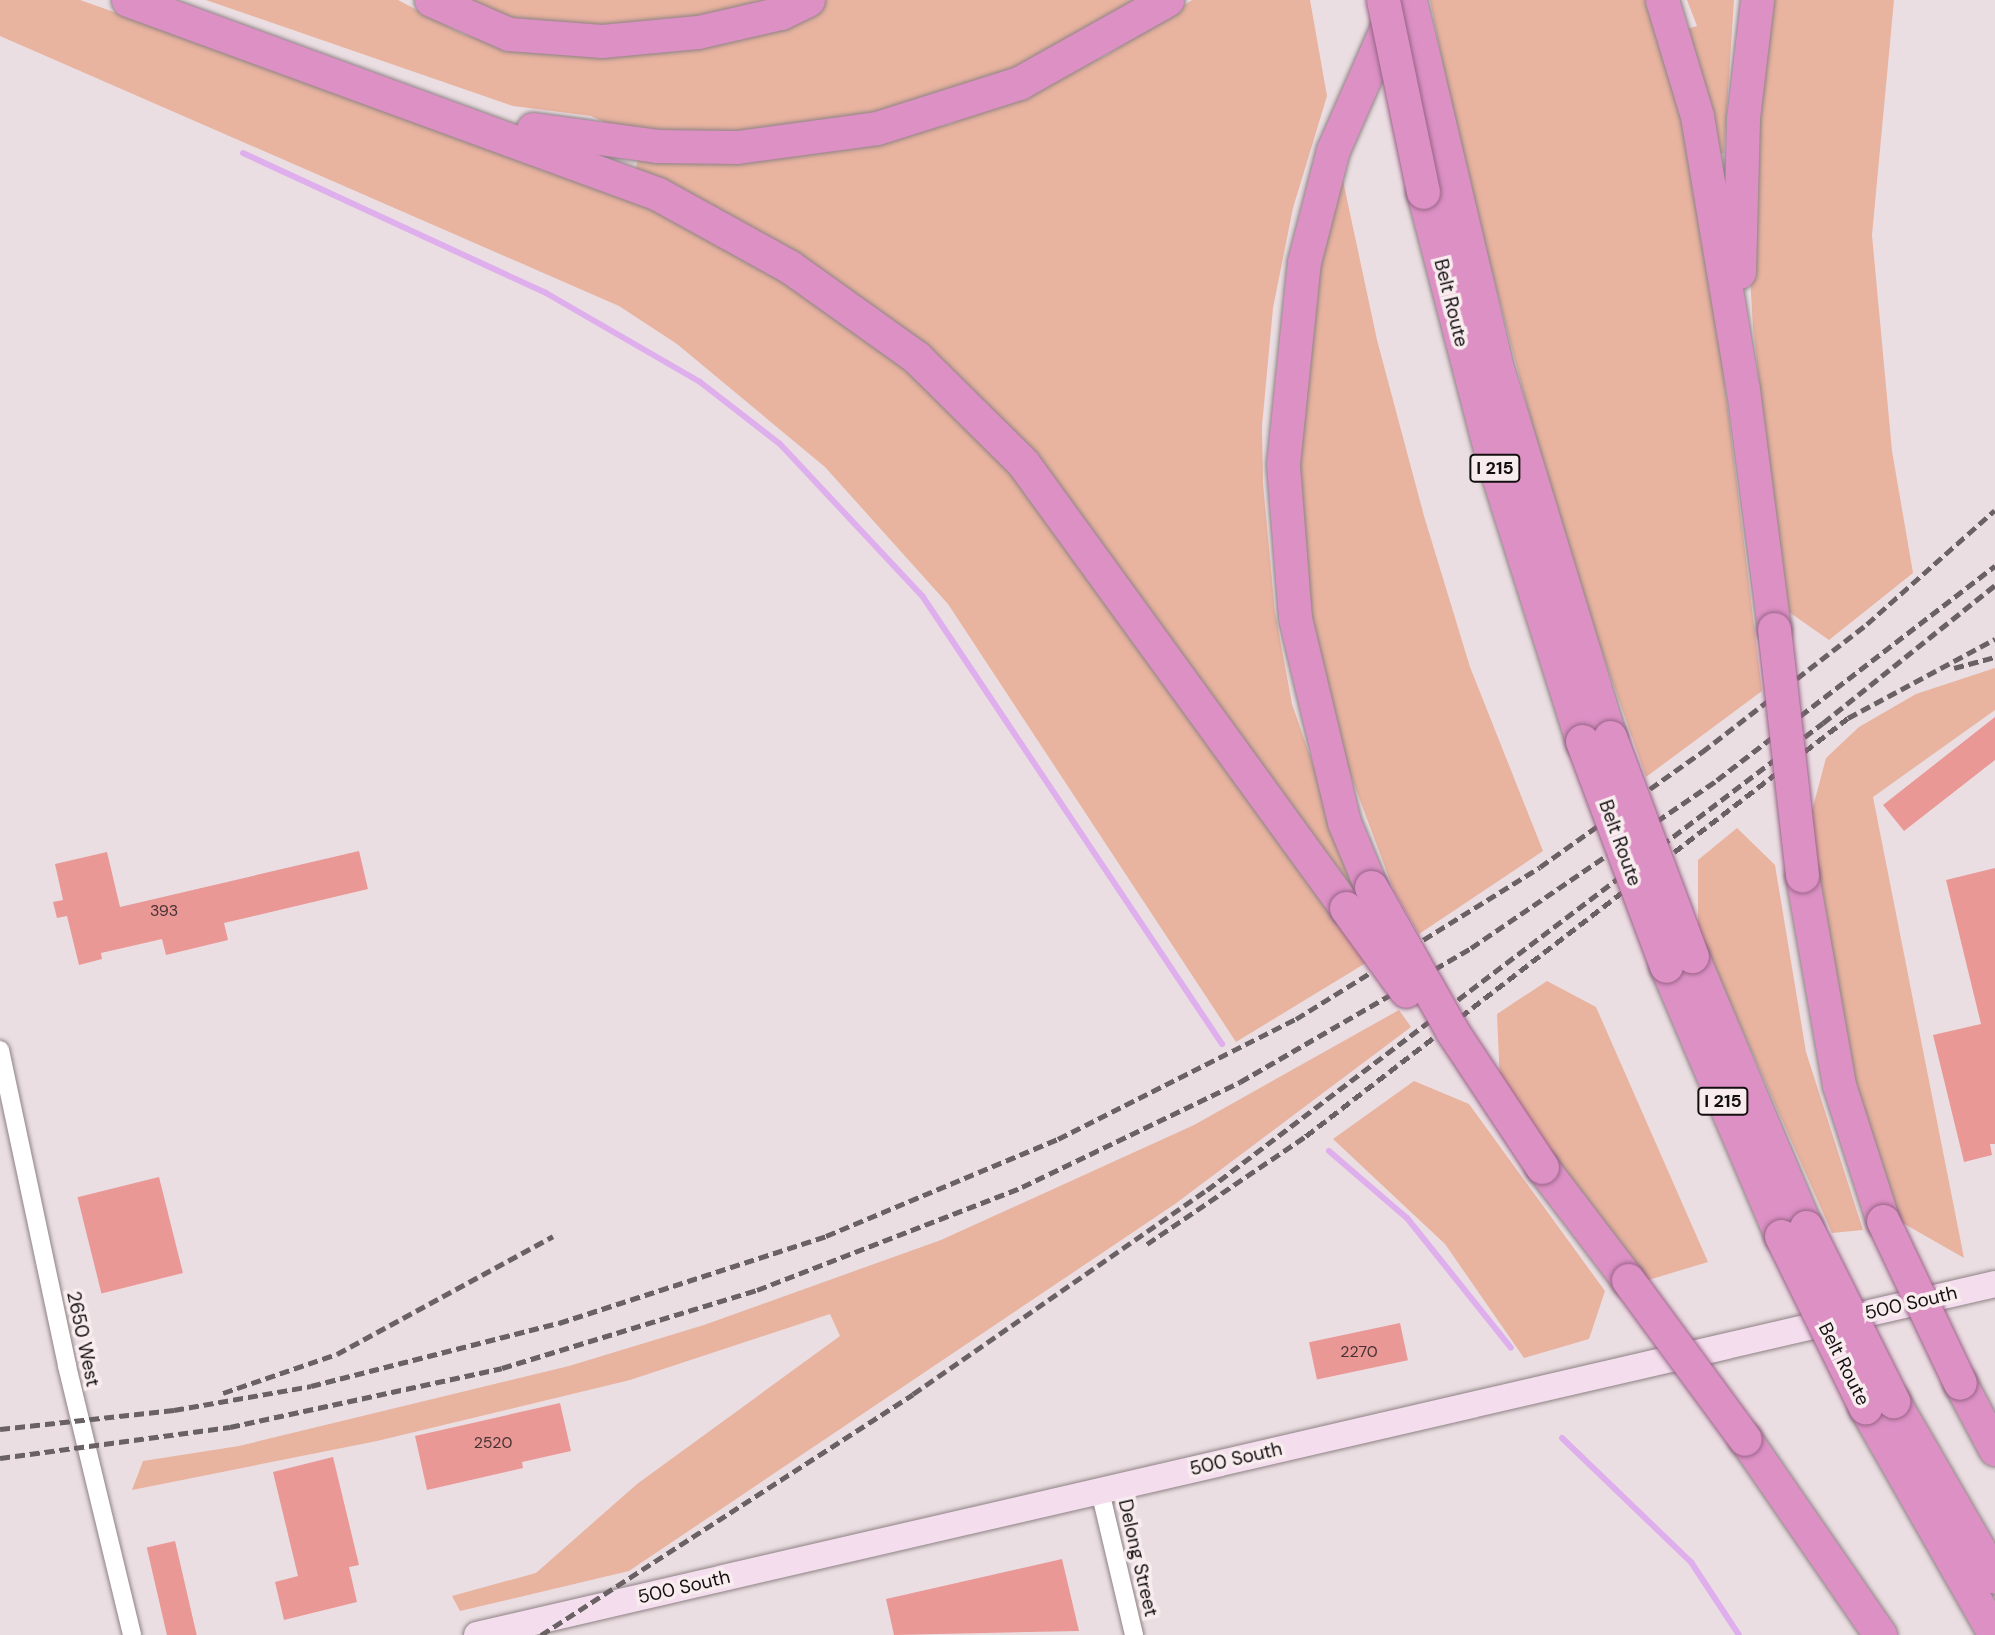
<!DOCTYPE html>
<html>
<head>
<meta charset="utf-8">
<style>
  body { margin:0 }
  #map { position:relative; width:1995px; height:1635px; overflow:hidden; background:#ebdee2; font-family:"DM Sans",sans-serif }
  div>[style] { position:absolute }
  .green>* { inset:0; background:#e8b39f }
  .stream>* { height:6px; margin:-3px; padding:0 3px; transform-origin:3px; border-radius:3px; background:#deafec }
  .building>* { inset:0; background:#e99896; transform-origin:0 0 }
  .roads { filter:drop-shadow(0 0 2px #8e8285) drop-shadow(0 0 2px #8e8285) }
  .street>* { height:18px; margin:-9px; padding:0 9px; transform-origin:9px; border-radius:9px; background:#fff }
  .secondary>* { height:26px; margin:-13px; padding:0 13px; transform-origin:13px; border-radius:13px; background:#f4deed }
  .highway>* { height:33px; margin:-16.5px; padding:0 16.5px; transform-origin:16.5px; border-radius:16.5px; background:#dc90c4 }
  .rail>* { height:5px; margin-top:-2.5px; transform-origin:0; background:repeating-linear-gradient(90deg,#696163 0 10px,transparent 0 15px) }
  .bridges { filter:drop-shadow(0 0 2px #966385) drop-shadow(0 0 2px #966385) }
  .highway-bridge>* { height:33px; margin:-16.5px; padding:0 16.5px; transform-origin:16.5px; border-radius:16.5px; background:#dc90c4 }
  span { translate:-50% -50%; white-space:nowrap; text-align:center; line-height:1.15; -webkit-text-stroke:7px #f8ecef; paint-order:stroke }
  .number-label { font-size:16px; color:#483132 }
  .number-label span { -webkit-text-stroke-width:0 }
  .shield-label span { padding:2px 5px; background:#f8ecef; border:2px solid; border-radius:5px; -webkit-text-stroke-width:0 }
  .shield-label { font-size:18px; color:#130f10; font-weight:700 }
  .street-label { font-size:19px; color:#130f10 }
</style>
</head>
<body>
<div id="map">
  <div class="green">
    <div style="clip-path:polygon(0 0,80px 0,607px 186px,755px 259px,901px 361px,1034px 498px,1374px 958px,1236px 1042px,948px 604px,825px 467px,677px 344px,619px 306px,0 36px)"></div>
    <div style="clip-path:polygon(206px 0,398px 0,463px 34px,513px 48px,783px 20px,826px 0,1149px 0,1088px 37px,939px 101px,731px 136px,615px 127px,591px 116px,513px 106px)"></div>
    <div style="clip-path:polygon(450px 0,770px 0,659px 27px,520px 24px)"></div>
    <div style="clip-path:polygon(1192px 0,1310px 0,1327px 96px,1293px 208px,1273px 308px,1262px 426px,1263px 483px,1275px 612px,1292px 704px,1359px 897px,1066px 498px,896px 326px,782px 245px,635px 172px,639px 156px,876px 142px,950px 124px,1105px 56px)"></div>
    <div style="clip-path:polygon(1430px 0,1647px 0,1664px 38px,1706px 229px,1762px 691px,1646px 777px,1561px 535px,1461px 154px)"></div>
    <div style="clip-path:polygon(1687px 0,1734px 0,1724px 153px,1718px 154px,1687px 29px,1697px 26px)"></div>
    <div style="clip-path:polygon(1767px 0,1894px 0,1872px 235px,1892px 451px,1913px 573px,1829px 640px,1786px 610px,1753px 328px,1749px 259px)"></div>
    <div style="clip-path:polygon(1338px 157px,1377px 340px,1424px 516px,1470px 667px,1543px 851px,1419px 934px,1394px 891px,1324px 704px,1310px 650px,1295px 419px)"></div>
    <div style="clip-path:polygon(1995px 668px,1995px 710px,1873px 797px,1964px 1258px,1901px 1222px,1882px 1171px,1842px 1035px,1808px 826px,1826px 758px,1859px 727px,1916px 694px)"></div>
    <div style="clip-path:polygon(1737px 828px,1775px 865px,1806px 1052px,1863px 1230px,1832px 1233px,1698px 930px,1698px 860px)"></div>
    <div style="clip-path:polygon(1547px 981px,1596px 1007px,1708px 1262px,1645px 1281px,1500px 1083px,1497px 1014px)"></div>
    <div style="clip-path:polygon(1399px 1010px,1411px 1027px,1175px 1204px,629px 1571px,460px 1611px,452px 1596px,536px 1573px,637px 1484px,840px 1336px,830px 1314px,630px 1380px,377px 1441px,132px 1490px,143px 1461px,239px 1446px,569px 1366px,704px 1325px,941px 1240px,1194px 1125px)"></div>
    <div style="clip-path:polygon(1414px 1081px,1469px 1104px,1605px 1291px,1589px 1339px,1524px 1358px,1445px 1244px,1333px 1139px)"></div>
  </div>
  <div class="stream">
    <div style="left:243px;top:153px;width:334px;rotate:24.8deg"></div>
    <div style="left:546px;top:293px;width:178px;rotate:30deg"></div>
    <div style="left:700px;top:382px;width:101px;rotate:37.8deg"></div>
    <div style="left:780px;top:444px;width:209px;rotate:46.9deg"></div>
    <div style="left:923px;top:597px;width:538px;rotate:56.22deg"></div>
    <div style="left:1329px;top:1151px;width:103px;rotate:40.7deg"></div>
    <div style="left:1407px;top:1218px;width:166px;rotate:51.3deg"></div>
    <div style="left:1562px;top:1438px;width:179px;rotate:43.9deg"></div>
    <div style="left:1691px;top:1562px;width:87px;rotate:56.7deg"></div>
  </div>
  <div class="building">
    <div style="clip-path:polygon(1995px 717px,1995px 760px,1904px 831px,1883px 805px)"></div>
    <div style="clip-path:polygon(359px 851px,368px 889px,224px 923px,228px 940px,166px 955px,162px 939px,101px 953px,102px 959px,79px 965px,67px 916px,57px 918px,53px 902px,63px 900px,55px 864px,107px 852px,120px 907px)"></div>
    <div style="clip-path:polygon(1995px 868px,1995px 1144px,1990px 1144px,1992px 1155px,1964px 1162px,1933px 1035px,1981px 1024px,1946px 880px)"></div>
    <div style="left:159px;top:1177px;width:99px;height:84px;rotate:76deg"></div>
    <div style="left:1400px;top:1323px;width:38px;height:93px;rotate:78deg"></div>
    <div style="clip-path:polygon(560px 1403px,571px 1451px,522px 1462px,523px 1468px,427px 1490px,415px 1436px)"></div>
    <div style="clip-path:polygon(333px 1457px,359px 1565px,349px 1567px,357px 1602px,284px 1620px,275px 1582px,298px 1576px,273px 1472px)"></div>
    <div style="left:175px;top:1541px;width:97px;height:29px;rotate:77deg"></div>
    <div style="clip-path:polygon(1062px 1559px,1079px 1631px,894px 1635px,886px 1599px)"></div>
  </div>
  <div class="roads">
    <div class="street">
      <div style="left:0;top:1050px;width:323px;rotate:78deg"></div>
      <div style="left:67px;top:1366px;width:277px;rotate:76.4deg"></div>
      <div style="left:1100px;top:1491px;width:148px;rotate:76.7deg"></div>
    </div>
    <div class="secondary">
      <div style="left:477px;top:1635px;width:1558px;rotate:-13.02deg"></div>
    </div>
    <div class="highway">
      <div style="left:128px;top:0;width:564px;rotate:20.1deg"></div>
      <div style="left:658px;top:194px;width:151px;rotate:28.9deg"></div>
      <div style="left:790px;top:267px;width:155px;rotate:35.5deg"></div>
      <div style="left:916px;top:357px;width:151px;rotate:44.7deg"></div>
      <div style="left:1023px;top:463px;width:550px;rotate:54.03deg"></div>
      <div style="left:431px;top:0;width:85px;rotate:23.6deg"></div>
      <div style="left:509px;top:34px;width:93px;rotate:4.3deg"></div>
      <div style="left:602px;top:41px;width:96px;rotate:-5.4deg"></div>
      <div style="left:698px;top:32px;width:85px;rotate:-12.9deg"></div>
      <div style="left:781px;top:13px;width:30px;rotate:-26deg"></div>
      <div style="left:1410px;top:0;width:381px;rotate:76.7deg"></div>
      <div style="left:1498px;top:371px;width:383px;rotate:73deg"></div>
      <div style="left:1662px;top:0;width:121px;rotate:73.2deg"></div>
      <div style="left:1697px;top:116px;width:278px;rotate:80.5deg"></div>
      <div style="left:1743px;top:390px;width:241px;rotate:82.6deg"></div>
      <div style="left:533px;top:129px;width:125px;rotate:7.8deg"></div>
      <div style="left:657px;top:146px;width:80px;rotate:0.7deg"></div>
      <div style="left:737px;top:147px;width:141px;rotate:-7.7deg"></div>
      <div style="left:877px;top:128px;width:149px;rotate:-17.6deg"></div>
      <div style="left:1019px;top:83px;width:170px;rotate:-29.3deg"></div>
      <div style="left:1423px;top:192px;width:277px;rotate:75.4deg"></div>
      <div style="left:1493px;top:460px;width:295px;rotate:72.4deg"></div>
      <div style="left:1739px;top:272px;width:154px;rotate:-88.5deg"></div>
      <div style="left:1743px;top:118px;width:119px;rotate:-83.2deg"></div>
      <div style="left:1802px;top:875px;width:213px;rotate:80deg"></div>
      <div style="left:1839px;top:1085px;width:143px;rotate:72.1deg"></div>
      <div style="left:1371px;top:887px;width:70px;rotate:-112.6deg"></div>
      <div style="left:1344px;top:822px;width:210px;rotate:-103.5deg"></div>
      <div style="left:1295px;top:618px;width:154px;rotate:-94.5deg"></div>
      <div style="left:1283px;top:464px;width:203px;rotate:-84.1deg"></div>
      <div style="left:1304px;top:262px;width:116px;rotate:-75.5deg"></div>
      <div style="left:1333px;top:150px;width:154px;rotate:-66.3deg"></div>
      <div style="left:1692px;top:956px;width:294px;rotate:67.2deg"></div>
      <div style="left:1666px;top:966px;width:293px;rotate:66.9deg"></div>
      <div style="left:1542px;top:1167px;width:142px;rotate:52.7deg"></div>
      <div style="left:1960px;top:1383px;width:75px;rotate:62.1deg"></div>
      <div style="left:1893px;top:1401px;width:203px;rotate:59.9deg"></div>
      <div style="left:1865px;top:1407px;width:262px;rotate:60.3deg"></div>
      <div style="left:1745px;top:1439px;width:238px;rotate:55.4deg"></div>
    </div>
  </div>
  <div class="rail">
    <div style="left:1954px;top:668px;width:42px;rotate:-15deg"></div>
    <div style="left:1147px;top:1244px;width:192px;rotate:-34.2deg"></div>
    <div style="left:1306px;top:1136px;width:684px;rotate:-37.64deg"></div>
    <div style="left:1848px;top:718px;width:167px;rotate:-28.3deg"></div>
    <div style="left:223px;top:1393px;width:120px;rotate:-18.9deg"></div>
    <div style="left:337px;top:1354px;width:246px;rotate:-28.6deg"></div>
    <div style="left:0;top:1429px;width:175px;rotate:-6.2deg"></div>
    <div style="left:174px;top:1410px;width:139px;rotate:-9.9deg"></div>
    <div style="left:311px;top:1386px;width:256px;rotate:-14.3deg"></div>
    <div style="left:559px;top:1323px;width:281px;rotate:-18deg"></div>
    <div style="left:826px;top:1236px;width:251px;rotate:-22.7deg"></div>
    <div style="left:1058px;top:1139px;width:267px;rotate:-26.8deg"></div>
    <div style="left:1296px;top:1019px;width:287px;rotate:-31.9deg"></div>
    <div style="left:1540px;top:867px;width:199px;rotate:-35.4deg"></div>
    <div style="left:1702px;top:752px;width:209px;rotate:-37.8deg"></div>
    <div style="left:1867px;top:624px;width:171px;rotate:-41.7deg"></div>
    <div style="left:0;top:1458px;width:232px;rotate:-7.7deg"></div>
    <div style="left:230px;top:1427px;width:278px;rotate:-12.2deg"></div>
    <div style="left:502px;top:1368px;width:267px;rotate:-17deg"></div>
    <div style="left:757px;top:1290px;width:284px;rotate:-21.2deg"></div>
    <div style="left:1022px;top:1187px;width:242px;rotate:-25.7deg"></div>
    <div style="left:1240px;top:1082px;width:267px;rotate:-30.1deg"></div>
    <div style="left:1471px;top:948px;width:298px;rotate:-34.3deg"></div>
    <div style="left:1717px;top:780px;width:351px;rotate:-37.6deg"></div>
    <div style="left:541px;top:1635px;width:443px;rotate:-32.9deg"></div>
    <div style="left:913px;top:1394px;width:358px;rotate:-34.8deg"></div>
    <div style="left:1207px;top:1190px;width:773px;rotate:-37.17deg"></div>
    <div style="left:1823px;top:723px;width:221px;rotate:-38.7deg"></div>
  </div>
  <div class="bridges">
    <div class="highway-bridge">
      <div style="left:1383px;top:0;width:196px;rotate:78.2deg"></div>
      <div style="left:1774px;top:629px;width:248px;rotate:83.5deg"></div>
      <div style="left:1610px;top:737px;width:234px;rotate:69.5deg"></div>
      <div style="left:1582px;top:741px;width:240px;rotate:69.5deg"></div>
      <div style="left:1371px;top:887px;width:165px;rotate:60.6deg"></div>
      <div style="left:1452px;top:1031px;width:163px;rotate:56.5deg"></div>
      <div style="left:1346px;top:908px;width:102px;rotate:54.1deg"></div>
      <div style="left:1883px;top:1221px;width:179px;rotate:64.6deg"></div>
      <div style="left:1806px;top:1227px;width:195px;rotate:63.4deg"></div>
      <div style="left:1781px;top:1236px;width:191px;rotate:63.8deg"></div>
      <div style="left:1628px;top:1280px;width:197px;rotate:53.7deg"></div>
    </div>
  </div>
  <div class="number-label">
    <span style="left:164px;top:911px">393</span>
    <span style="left:1359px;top:1352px">2270</span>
    <span style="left:493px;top:1443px">2520</span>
  </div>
  <div class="shield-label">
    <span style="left:1495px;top:468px">I 215</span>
    <span style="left:1723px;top:1101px">I 215</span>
  </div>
  <div class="street-label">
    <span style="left:1451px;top:303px;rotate:76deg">Belt Route</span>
    <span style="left:1620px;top:843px;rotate:70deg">Belt Route</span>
    <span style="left:1911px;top:1303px;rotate:-13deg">500 South</span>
    <span style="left:83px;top:1339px;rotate:78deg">2650 West</span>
    <span style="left:1844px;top:1364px;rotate:63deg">Belt Route</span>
    <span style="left:1236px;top:1459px;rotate:-13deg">500 South</span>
    <span style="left:1138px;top:1558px;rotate:77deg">Delong Street</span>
    <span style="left:684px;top:1587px;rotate:-13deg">500 South</span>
  </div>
</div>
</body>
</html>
